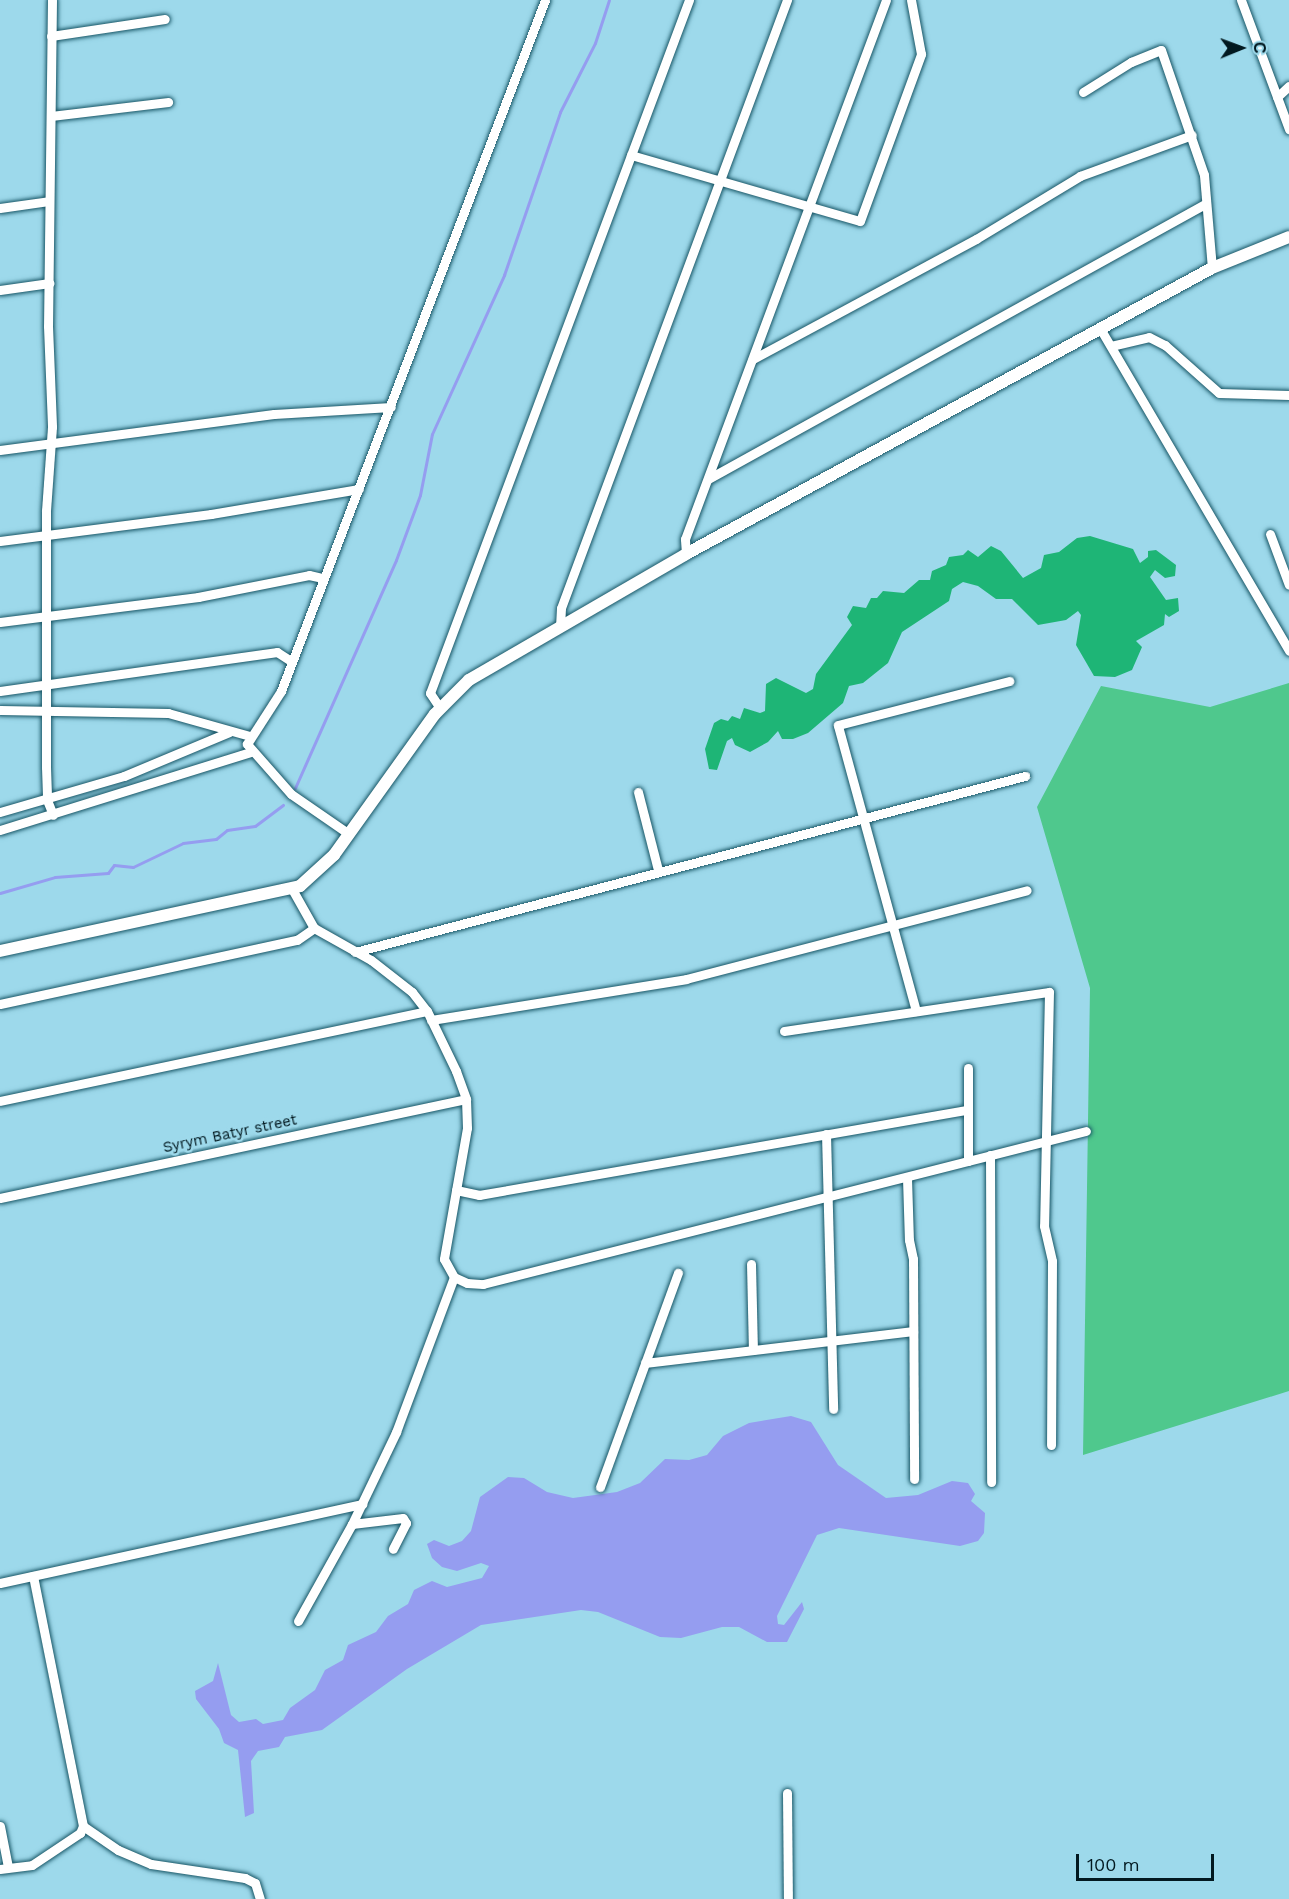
<!DOCTYPE html>
<html>
<head>
<meta charset="utf-8">
<style>
  body { margin:0 }
  #map { position:relative; width:1289px; height:1899px; overflow:hidden; background:#9dd9eb; font-family:"Work Sans",sans-serif }
  div>[style] { position:absolute }
  .green>* { inset:0; background:#4fc88d }
  .forest>* { inset:0; background:#1eb576 }
  .water>* { inset:0; background:#959df0 }
  .stream>* { height:3px; margin:-1.5px; padding:0 1.5px; transform-origin:1.5px; border-radius:1.5px; background:#959df0 }
  .roads { filter:drop-shadow(0 0 2px #185666) drop-shadow(0 0 2px #185666) }
  .street>* { height:9px; margin:-4.5px; padding:0 4.5px; transform-origin:4.5px; border-radius:4.5px; background:#fff }
  .secondary>* { height:12px; margin:-6px; padding:0 6px; transform-origin:6px; border-radius:6px; background:#fff }
  span { translate:-50% -50%; white-space:nowrap; text-align:center; line-height:1.15; -webkit-text-stroke:5px #9dd9eb; paint-order:stroke }
  .street-label { font-size:15px; color:#021920 }
  .north { position:absolute; left:1211px; top:18px; width:60px; height:60px; -webkit-text-stroke:4px #9dd9eb; paint-order:stroke; rotate:89deg; font-size:16px; font-weight:700; line-height:24px; text-align:center; color:#021920 }
  .north::after { content:''; display:block; margin:auto; width:21px; height:27px; background:#021920; clip-path:polygon(50% 0,100% 100%,50% 72%,0 100%) }
  .scale { position:absolute; left:1076px; top:1854px; width:138px; height:27px; box-sizing:border-box; border:3px solid #021920; border-top:0; padding-left:8px; font-size:18px; line-height:21px; white-space:nowrap; color:#021920; -webkit-text-stroke:4px #9dd9eb; paint-order:stroke }
</style>
</head>
<body>
<div id="map">
  <div class="green">
    <div style="clip-path:polygon(1289px 683px,1289px 1391px,1083px 1455px,1090px 988px,1037px 807px,1101px 686px,1210px 707px)"></div>
  </div>
  <div class="forest">
    <div style="clip-path:polygon(1090px 536px,1133px 549px,1140px 563px,1148px 557px,1148px 551px,1156px 550px,1176px 565px,1175px 576px,1165px 578px,1155px 570px,1150px 577px,1166px 600px,1178px 598px,1179px 611px,1169px 617px,1165px 614px,1164px 625px,1136px 641px,1142px 647px,1132px 670px,1115px 677px,1094px 676px,1076px 645px,1081px 615px,1078px 611px,1066px 620px,1038px 625px,1012px 599px,996px 599px,978px 586px,963px 582px,952px 589px,949px 601px,902px 632px,888px 663px,863px 683px,849px 686px,843px 703px,808px 733px,793px 739px,782px 739px,778px 731px,768px 742px,750px 752px,735px 745px,732px 738px,727px 741px,717px 770px,709px 769px,705px 749px,714px 723px,721px 719px,728px 721px,732px 716px,740px 719px,744px 708px,760px 713px,765px 711px,766px 684px,776px 678px,806px 693px,813px 689px,816px 674px,852px 625px,847px 617px,853px 606px,866px 608px,871px 598px,877px 598px,883px 591px,904px 593px,919px 580px,930px 580px,932px 571px,946px 565px,949px 557px,963px 555px,968px 550px,978px 557px,991px 546px,1001px 551px,1023px 578px,1041px 568px,1044px 555px,1059px 552px,1077px 538px)"></div>
  </div>
  <div class="water">
    <div style="clip-path:polygon(791px 1416px,811px 1422px,838px 1465px,886px 1498px,918px 1495px,952px 1481px,968px 1483px,975px 1494px,971px 1501px,985px 1513px,984px 1533px,978px 1541px,960px 1546px,839px 1528px,817px 1535px,777px 1616px,778px 1624px,784px 1625px,802px 1602px,804px 1609px,787px 1642px,767px 1642px,739px 1627px,722px 1627px,681px 1638px,660px 1637px,598px 1612px,581px 1610px,481px 1625px,407px 1669px,322px 1730px,285px 1737px,279px 1747px,258px 1751px,251px 1761px,254px 1813px,245px 1817px,238px 1750px,224px 1743px,219px 1729px,196px 1699px,195px 1691px,213px 1681px,218px 1663px,231px 1715px,239px 1722px,256px 1719px,263px 1724px,283px 1720px,290px 1708px,315px 1690px,325px 1670px,343px 1660px,348px 1645px,376px 1632px,388px 1616px,408px 1604px,414px 1590px,432px 1581px,447px 1587px,482px 1578px,489px 1566px,481px 1563px,457px 1571px,442px 1567px,432px 1558px,427px 1544px,434px 1540px,449px 1546px,462px 1541px,471px 1531px,480px 1497px,508px 1477px,524px 1478px,547px 1492px,573px 1498px,617px 1492px,640px 1483px,665px 1459px,689px 1460px,707px 1455px,723px 1436px,749px 1423px)"></div>
  </div>
  <div class="stream">
    <div style="left:295px;top:788px;width:249px;rotate:-66.1deg"></div>
    <div style="left:396px;top:560px;width:69px;rotate:-69.7deg"></div>
    <div style="left:420px;top:495px;width:62px;rotate:-78.9deg"></div>
    <div style="left:432px;top:434px;width:175px;rotate:-65.6deg"></div>
    <div style="left:504px;top:275px;width:172px;rotate:-71deg"></div>
    <div style="left:560px;top:112px;width:77px;rotate:-63.1deg"></div>
    <div style="left:595px;top:43px;width:45px;rotate:-72deg"></div>
    <div style="left:0;top:893px;width:57px;rotate:-16.2deg"></div>
    <div style="left:55px;top:877px;width:53px;rotate:-4.3deg"></div>
    <div style="left:108px;top:873px;width:10px;rotate:-53deg"></div>
    <div style="left:114px;top:865px;width:19px;rotate:6deg"></div>
    <div style="left:133px;top:867px;width:55px;rotate:-25.6deg"></div>
    <div style="left:183px;top:843px;width:33px;rotate:-7deg"></div>
    <div style="left:216px;top:839px;width:14px;rotate:-39deg"></div>
    <div style="left:227px;top:830px;width:28px;rotate:-8deg"></div>
    <div style="left:255px;top:826px;width:35px;rotate:-37deg"></div>
  </div>
  <div class="roads">
    <div class="street">
      <div style="left:52px;top:0;width:326px;rotate:90.7deg"></div>
      <div style="left:48px;top:326px;width:101px;rotate:87.7deg"></div>
      <div style="left:52px;top:427px;width:84px;rotate:94.1deg"></div>
      <div style="left:46px;top:511px;width:256px;rotate:90deg"></div>
      <div style="left:46px;top:767px;width:33px;rotate:88deg"></div>
      <div style="left:47px;top:800px;width:16px;rotate:68deg"></div>
      <div style="left:1241px;top:0;width:138px;rotate:69.6deg"></div>
      <div style="left:51px;top:36px;width:115px;rotate:-8.5deg"></div>
      <div style="left:1083px;top:92px;width:57px;rotate:-32deg"></div>
      <div style="left:1131px;top:62px;width:32px;rotate:-22deg"></div>
      <div style="left:1161px;top:50px;width:132px;rotate:71deg"></div>
      <div style="left:1204px;top:175px;width:93px;rotate:85.1deg"></div>
      <div style="left:1277px;top:97px;width:16px;rotate:-43deg"></div>
      <div style="left:51px;top:116px;width:118px;rotate:-6.8deg"></div>
      <div style="left:631px;top:155px;width:238px;rotate:16.1deg"></div>
      <div style="left:860px;top:221px;width:178px;rotate:-69.9deg"></div>
      <div style="left:921px;top:54px;width:55px;rotate:-100.5deg"></div>
      <div style="left:0;top:208px;width:49px;rotate:-8.1deg"></div>
      <div style="left:0;top:290px;width:50px;rotate:-8deg"></div>
      <div style="left:1101px;top:330px;width:372px;rotate:59.6deg"></div>
      <div style="left:1111px;top:346px;width:39px;rotate:-13deg"></div>
      <div style="left:1149px;top:337px;width:18px;rotate:27deg"></div>
      <div style="left:1165px;top:345px;width:72px;rotate:41.6deg"></div>
      <div style="left:1219px;top:393px;width:70px;rotate:1.6deg"></div>
      <div style="left:753px;top:359px;width:253px;rotate:-28.3deg"></div>
      <div style="left:976px;top:239px;width:122px;rotate:-31.2deg"></div>
      <div style="left:1080px;top:176px;width:119px;rotate:-20.1deg"></div>
      <div style="left:0;top:450px;width:276px;rotate:-7.5deg"></div>
      <div style="left:274px;top:414px;width:117px;rotate:-3.4deg"></div>
      <div style="left:708px;top:479px;width:568px;rotate:-28.96deg"></div>
      <div style="left:1270px;top:534px;width:54px;rotate:69.6deg"></div>
      <div style="left:0;top:541px;width:213px;rotate:-7.3deg"></div>
      <div style="left:211px;top:514px;width:150px;rotate:-9.6deg"></div>
      <div style="left:686px;top:554px;width:15px;rotate:-94deg"></div>
      <div style="left:685px;top:539px;width:575px;rotate:-69.55deg"></div>
      <div style="left:0;top:622px;width:200px;rotate:-7.2deg"></div>
      <div style="left:198px;top:597px;width:113px;rotate:-11.2deg"></div>
      <div style="left:309px;top:575px;width:13px;rotate:13deg"></div>
      <div style="left:560px;top:627px;width:19px;rotate:-87deg"></div>
      <div style="left:561px;top:608px;width:649px;rotate:-69.61deg"></div>
      <div style="left:0;top:691px;width:280px;rotate:-8deg"></div>
      <div style="left:277px;top:652px;width:17px;rotate:33deg"></div>
      <div style="left:440px;top:708px;width:18px;rotate:-124deg"></div>
      <div style="left:430px;top:693px;width:740px;rotate:-69.51deg"></div>
      <div style="left:0;top:710px;width:168px;rotate:1deg"></div>
      <div style="left:168px;top:713px;width:85px;rotate:15.7deg"></div>
      <div style="left:638px;top:792px;width:81px;rotate:75.6deg"></div>
      <div style="left:0;top:812px;width:129px;rotate:-16.2deg"></div>
      <div style="left:124px;top:776px;width:114px;rotate:-22.7deg"></div>
      <div style="left:0;top:830px;width:262px;rotate:-17.3deg"></div>
      <div style="left:349px;top:834px;width:70px;rotate:-145.4deg"></div>
      <div style="left:291px;top:794px;width:67px;rotate:-131.3deg"></div>
      <div style="left:247px;top:744px;width:63px;rotate:-57.3deg"></div>
      <div style="left:281px;top:691px;width:740px;rotate:-69.09deg"></div>
      <div style="left:292px;top:889px;width:45px;rotate:60.6deg"></div>
      <div style="left:314px;top:928px;width:65px;rotate:29.3deg"></div>
      <div style="left:371px;top:960px;width:52px;rotate:38deg"></div>
      <div style="left:412px;top:992px;width:24px;rotate:52deg"></div>
      <div style="left:427px;top:1011px;width:67px;rotate:64.2deg"></div>
      <div style="left:456px;top:1071px;width:30px;rotate:70deg"></div>
      <div style="left:466px;top:1099px;width:29px;rotate:88deg"></div>
      <div style="left:467px;top:1128px;width:133px;rotate:100deg"></div>
      <div style="left:444px;top:1259px;width:21px;rotate:61deg"></div>
      <div style="left:454px;top:1277px;width:14px;rotate:25deg"></div>
      <div style="left:467px;top:1283px;width:16px;rotate:4deg"></div>
      <div style="left:483px;top:1284px;width:622px;rotate:-14.24deg"></div>
      <div style="left:355px;top:952px;width:693px;rotate:-14.72deg"></div>
      <div style="left:0;top:1004px;width:304px;rotate:-12.2deg"></div>
      <div style="left:297px;top:940px;width:21px;rotate:-35deg"></div>
      <div style="left:916px;top:1011px;width:296px;rotate:-105.3deg"></div>
      <div style="left:838px;top:725px;width:177px;rotate:-14.4deg"></div>
      <div style="left:431px;top:1020px;width:258px;rotate:-9.1deg"></div>
      <div style="left:686px;top:979px;width:352px;rotate:-14.6deg"></div>
      <div style="left:784px;top:1031px;width:268px;rotate:-8.4deg"></div>
      <div style="left:1049px;top:992px;width:234px;rotate:91.2deg"></div>
      <div style="left:1044px;top:1226px;width:36px;rotate:77deg"></div>
      <div style="left:1052px;top:1261px;width:184px;rotate:90.3deg"></div>
      <div style="left:0;top:1101px;width:436px;rotate:-11.9deg"></div>
      <div style="left:826px;top:1134px;width:275px;rotate:88.5deg"></div>
      <div style="left:990px;top:1155px;width:327px;rotate:89.8deg"></div>
      <div style="left:968px;top:1161px;width:93px;rotate:-90deg"></div>
      <div style="left:907px;top:1178px;width:62px;rotate:88.2deg"></div>
      <div style="left:909px;top:1240px;width:19px;rotate:78deg"></div>
      <div style="left:913px;top:1259px;width:220px;rotate:89.7deg"></div>
      <div style="left:456px;top:1190px;width:24px;rotate:12deg"></div>
      <div style="left:479px;top:1195px;width:495px;rotate:-9.9deg"></div>
      <div style="left:0;top:1198px;width:476px;rotate:-12deg"></div>
      <div style="left:751px;top:1264px;width:86px;rotate:88.7deg"></div>
      <div style="left:645px;top:1363px;width:270px;rotate:-6.8deg"></div>
      <div style="left:600px;top:1487px;width:228px;rotate:-70deg"></div>
      <div style="left:352px;top:1524px;width:51px;rotate:-6.7deg"></div>
      <div style="left:403px;top:1518px;width:6px;rotate:59deg"></div>
      <div style="left:406px;top:1523px;width:29px;rotate:117deg"></div>
      <div style="left:0;top:1583px;width:371px;rotate:-12.3deg"></div>
      <div style="left:298px;top:1621px;width:111px;rotate:-60.9deg"></div>
      <div style="left:352px;top:1524px;width:102px;rotate:-64.4deg"></div>
      <div style="left:396px;top:1432px;width:165px;rotate:-69.5deg"></div>
      <div style="left:787px;top:1793px;width:106px;rotate:89.5deg"></div>
      <div style="left:0;top:1826px;width:42px;rotate:79deg"></div>
      <div style="left:83px;top:1826px;width:42px;rotate:34.4deg"></div>
      <div style="left:118px;top:1850px;width:36px;rotate:23deg"></div>
      <div style="left:151px;top:1864px;width:95px;rotate:8.5deg"></div>
      <div style="left:245px;top:1878px;width:11px;rotate:27deg"></div>
      <div style="left:255px;top:1883px;width:17px;rotate:73deg"></div>
      <div style="left:0;top:1869px;width:32px;rotate:-7deg"></div>
      <div style="left:32px;top:1865px;width:58px;rotate:-33.7deg"></div>
      <div style="left:80px;top:1833px;width:8px;rotate:-67deg"></div>
      <div style="left:83px;top:1826px;width:255px;rotate:-101.3deg"></div>
    </div>
    <div class="secondary">
      <div style="left:0;top:951px;width:307px;rotate:-12.2deg"></div>
      <div style="left:300px;top:886px;width:46px;rotate:-42.4deg"></div>
      <div style="left:334px;top:855px;width:173px;rotate:-54.4deg"></div>
      <div style="left:435px;top:714px;width:48px;rotate:-45deg"></div>
      <div style="left:469px;top:680px;width:251px;rotate:-30.1deg"></div>
      <div style="left:686px;top:554px;width:599px;rotate:-28.53deg"></div>
      <div style="left:1212px;top:268px;width:83px;rotate:-21.9deg"></div>
    </div>
  </div>
  <div class="street-label">
    <span style="left:230px;top:1134px;rotate:-12deg">Syrym Batyr street</span>
  </div>
  <div class="north">С</div>
  <div class="scale">100 m</div>
</div>
</body>
</html>
